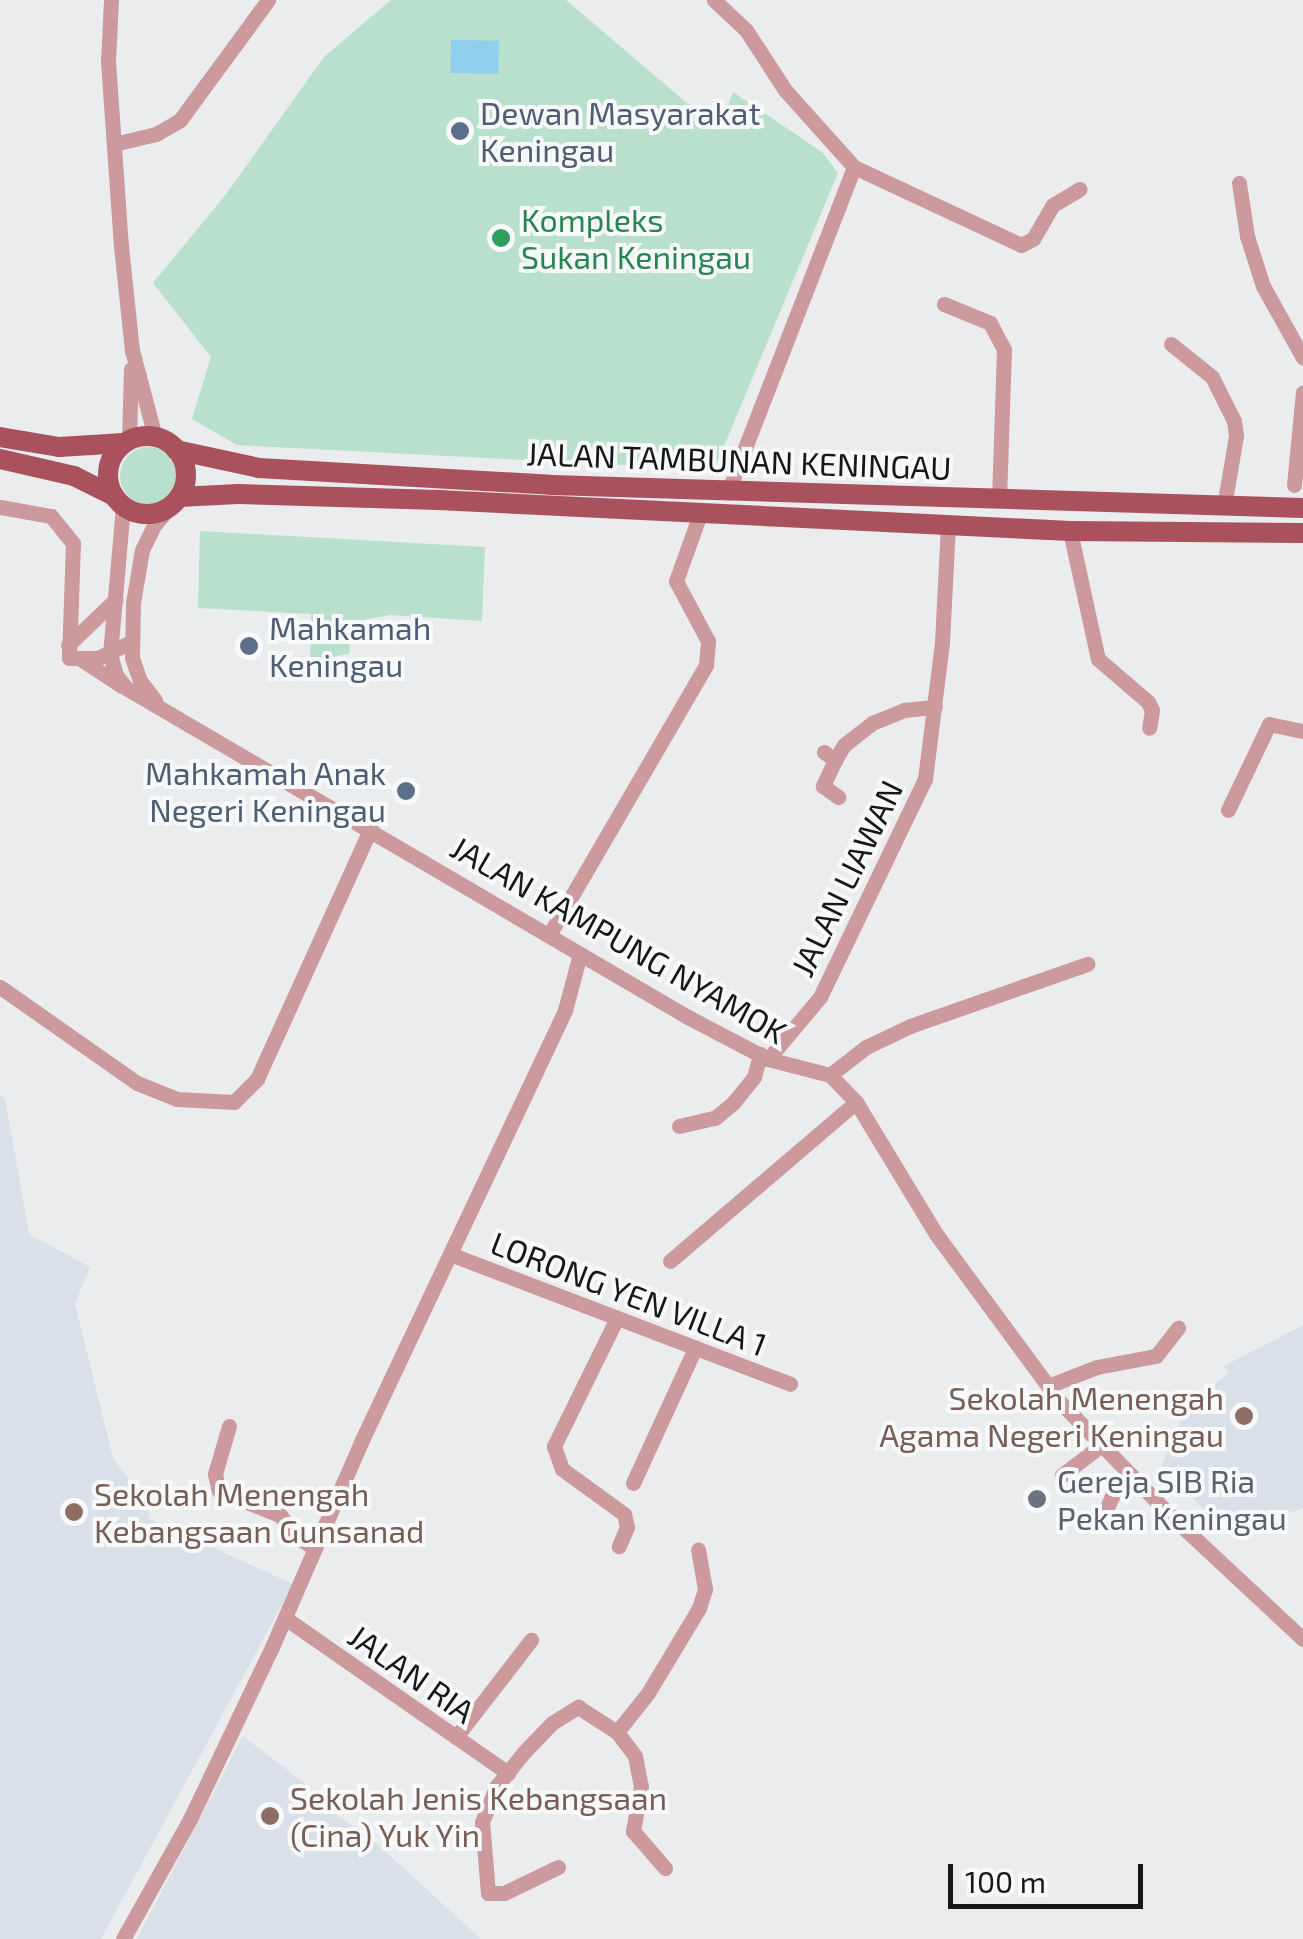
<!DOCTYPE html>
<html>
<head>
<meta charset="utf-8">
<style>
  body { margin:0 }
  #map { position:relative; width:1303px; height:1939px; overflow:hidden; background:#ebecee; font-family:"Exo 2",sans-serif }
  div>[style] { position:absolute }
  .built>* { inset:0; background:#dae0e8 }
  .green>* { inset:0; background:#b9e0cc }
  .round { border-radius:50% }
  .water>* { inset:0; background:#90cfed; transform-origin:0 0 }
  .minor>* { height:15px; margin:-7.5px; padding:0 7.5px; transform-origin:7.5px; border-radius:7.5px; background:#cc999d }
  .major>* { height:20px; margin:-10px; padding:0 10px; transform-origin:10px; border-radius:10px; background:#a9515c }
  .major>.ring { margin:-10px; padding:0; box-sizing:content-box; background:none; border:20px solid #a9515c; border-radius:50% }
  .dots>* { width:28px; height:28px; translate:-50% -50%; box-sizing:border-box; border:5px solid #f8f9fb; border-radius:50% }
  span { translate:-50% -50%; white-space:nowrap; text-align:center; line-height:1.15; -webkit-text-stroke:8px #f8f9fb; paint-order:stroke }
  .service-label { font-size:32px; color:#4e5e75 }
  .left { translate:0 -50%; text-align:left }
  .right { translate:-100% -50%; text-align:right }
  .leisure-label { font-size:32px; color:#27864d }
  .street-label { font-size:32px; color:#171718 }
  .education-label { font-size:32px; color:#785e54 }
  .worship-label { font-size:32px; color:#5b616d }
  .scale { position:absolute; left:948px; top:1864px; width:195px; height:45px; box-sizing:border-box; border:5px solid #171718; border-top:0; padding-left:12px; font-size:30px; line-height:35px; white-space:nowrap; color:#171718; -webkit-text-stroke:8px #f8f9fb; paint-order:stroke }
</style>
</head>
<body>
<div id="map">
  <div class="built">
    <div style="clip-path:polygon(0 1096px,5px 1098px,29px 1234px,90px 1267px,75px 1304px,113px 1458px,149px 1506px,148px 1518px,293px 1584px,101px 1939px,0 1939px)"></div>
    <div style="clip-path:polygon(1303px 1325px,1303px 1508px,1242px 1530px,1221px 1509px,1203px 1509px,1162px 1465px,1175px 1430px,1194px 1402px,1228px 1373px,1224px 1366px)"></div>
    <div style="clip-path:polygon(243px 1736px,306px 1784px,303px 1790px,376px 1843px,481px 1939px,137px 1939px)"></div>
  </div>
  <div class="green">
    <div style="clip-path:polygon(391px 0,566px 0,688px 104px,724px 115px,733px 92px,822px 152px,838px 173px,714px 470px,237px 445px,192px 419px,211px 357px,153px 283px,227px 193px,324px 57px)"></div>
    <div class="round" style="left:120px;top:447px;width:58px;height:58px"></div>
    <div style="clip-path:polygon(200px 531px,485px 547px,482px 621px,390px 615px,352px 622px,349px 654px,310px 660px,311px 614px,198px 608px)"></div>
  </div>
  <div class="water">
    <div style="left:451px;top:40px;width:48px;height:33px;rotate:1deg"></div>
  </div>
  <div class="minor">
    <div style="left:111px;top:0;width:61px;rotate:92.8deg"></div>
    <div style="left:108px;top:61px;width:185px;rotate:86deg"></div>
    <div style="left:121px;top:246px;width:105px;rotate:84deg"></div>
    <div style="left:132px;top:350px;width:90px;rotate:75.2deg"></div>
    <div style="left:714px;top:0;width:44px;rotate:43.2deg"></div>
    <div style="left:746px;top:30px;width:72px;rotate:57deg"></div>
    <div style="left:785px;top:90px;width:103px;rotate:48.1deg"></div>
    <div style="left:854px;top:167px;width:349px;rotate:111.2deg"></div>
    <div style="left:114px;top:144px;width:43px;rotate:-13.4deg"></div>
    <div style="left:156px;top:134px;width:28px;rotate:-30deg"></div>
    <div style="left:180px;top:120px;width:149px;rotate:-53.7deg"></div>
    <div style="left:854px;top:167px;width:184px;rotate:25deg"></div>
    <div style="left:1021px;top:245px;width:13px;rotate:-27deg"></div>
    <div style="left:1033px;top:239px;width:39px;rotate:-60deg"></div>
    <div style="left:1053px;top:205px;width:31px;rotate:-31deg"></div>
    <div style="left:1239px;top:183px;width:54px;rotate:81.4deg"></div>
    <div style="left:1247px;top:236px;width:52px;rotate:72.3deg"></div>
    <div style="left:1263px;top:286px;width:82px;rotate:60.9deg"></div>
    <div style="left:944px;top:304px;width:50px;rotate:22.4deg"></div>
    <div style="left:990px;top:323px;width:30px;rotate:62deg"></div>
    <div style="left:1004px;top:349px;width:151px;rotate:91.9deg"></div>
    <div style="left:1171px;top:344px;width:53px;rotate:38.8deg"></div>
    <div style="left:1212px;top:377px;width:49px;rotate:63.4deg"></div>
    <div style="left:1234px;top:421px;width:15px;rotate:82deg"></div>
    <div style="left:1236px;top:436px;width:71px;rotate:99.7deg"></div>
    <div style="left:129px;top:440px;width:71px;rotate:-88.4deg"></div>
    <div style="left:1294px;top:485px;width:93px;rotate:-84.5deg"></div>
    <div style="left:123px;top:506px;width:149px;rotate:95deg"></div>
    <div style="left:110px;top:654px;width:22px;rotate:74deg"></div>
    <div style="left:116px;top:675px;width:16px;rotate:52deg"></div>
    <div style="left:126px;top:688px;width:649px;rotate:30.36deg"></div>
    <div style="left:686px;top:1016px;width:93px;rotate:27.7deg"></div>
    <div style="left:768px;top:1059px;width:64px;rotate:14.5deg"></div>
    <div style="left:830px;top:1075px;width:37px;rotate:46deg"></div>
    <div style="left:856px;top:1102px;width:154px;rotate:58.8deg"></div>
    <div style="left:936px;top:1234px;width:207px;rotate:53.6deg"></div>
    <div style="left:1059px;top:1401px;width:162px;rotate:45.8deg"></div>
    <div style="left:1172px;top:1517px;width:179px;rotate:43deg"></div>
    <div style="left:0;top:507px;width:52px;rotate:10deg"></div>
    <div style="left:51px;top:516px;width:35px;rotate:51deg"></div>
    <div style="left:73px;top:543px;width:115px;rotate:92deg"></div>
    <div style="left:69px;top:658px;width:29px"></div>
    <div style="left:98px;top:658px;width:37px;rotate:-26deg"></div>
    <div style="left:1070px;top:531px;width:131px;rotate:77.7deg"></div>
    <div style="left:1098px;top:659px;width:66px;rotate:40.7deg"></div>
    <div style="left:1148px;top:702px;width:9px;rotate:63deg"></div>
    <div style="left:1152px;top:710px;width:18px;rotate:99deg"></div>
    <div style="left:68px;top:645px;width:66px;rotate:-43.8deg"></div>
    <div style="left:79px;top:658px;width:51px;rotate:33.1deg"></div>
    <div style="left:155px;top:700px;width:24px;rotate:-128deg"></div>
    <div style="left:140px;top:681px;width:24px;rotate:-109deg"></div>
    <div style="left:132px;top:658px;width:55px;rotate:-89deg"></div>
    <div style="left:133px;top:603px;width:54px;rotate:-80.4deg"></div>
    <div style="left:142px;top:550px;width:28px;rotate:-64deg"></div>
    <div style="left:154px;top:525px;width:24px;rotate:-48deg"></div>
    <div style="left:824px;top:752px;width:14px;rotate:36deg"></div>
    <div style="left:835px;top:760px;width:17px;rotate:-59deg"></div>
    <div style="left:844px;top:745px;width:36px;rotate:-38deg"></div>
    <div style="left:872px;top:723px;width:35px;rotate:-22deg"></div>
    <div style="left:904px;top:710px;width:31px;rotate:-6deg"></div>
    <div style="left:835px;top:760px;width:29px;rotate:115deg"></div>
    <div style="left:823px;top:786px;width:19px;rotate:36deg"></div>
    <div style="left:1228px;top:810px;width:95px;rotate:-64.5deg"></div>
    <div style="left:1269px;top:724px;width:35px;rotate:12deg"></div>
    <div style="left:549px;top:935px;width:312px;rotate:-59.8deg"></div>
    <div style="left:706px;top:665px;width:24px;rotate:-85deg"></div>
    <div style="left:708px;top:641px;width:68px;rotate:-118.1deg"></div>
    <div style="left:676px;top:581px;width:74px;rotate:-70.3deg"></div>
    <div style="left:0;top:987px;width:167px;rotate:35deg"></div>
    <div style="left:137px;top:1083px;width:43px;rotate:21.8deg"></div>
    <div style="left:177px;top:1099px;width:57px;rotate:3deg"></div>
    <div style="left:234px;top:1102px;width:33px;rotate:-45deg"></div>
    <div style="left:257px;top:1079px;width:276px;rotate:-65.6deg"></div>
    <div style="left:768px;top:1059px;width:81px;rotate:-50deg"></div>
    <div style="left:820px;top:997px;width:242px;rotate:-64.3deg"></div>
    <div style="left:925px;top:779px;width:137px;rotate:-82.9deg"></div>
    <div style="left:942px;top:643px;width:119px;rotate:-87.1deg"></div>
    <div style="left:830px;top:1075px;width:46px;rotate:-37.9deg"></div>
    <div style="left:866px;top:1047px;width:49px;rotate:-25.5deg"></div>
    <div style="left:910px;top:1026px;width:188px;rotate:-19.3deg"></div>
    <div style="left:679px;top:1126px;width:37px;rotate:-13deg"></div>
    <div style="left:715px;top:1118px;width:23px;rotate:-40deg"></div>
    <div style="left:733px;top:1103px;width:33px;rotate:-51deg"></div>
    <div style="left:754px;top:1077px;width:24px;rotate:-75deg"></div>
    <div style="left:450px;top:1254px;width:364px;rotate:20.9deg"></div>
    <div style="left:670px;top:1261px;width:245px;rotate:-40.5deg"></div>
    <div style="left:617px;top:1318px;width:143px;rotate:116.2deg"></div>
    <div style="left:554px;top:1446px;width:24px;rotate:71deg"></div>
    <div style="left:562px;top:1469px;width:77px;rotate:36deg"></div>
    <div style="left:624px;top:1514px;width:13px;rotate:77deg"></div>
    <div style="left:627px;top:1527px;width:21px;rotate:113deg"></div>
    <div style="left:1048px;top:1386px;width:53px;rotate:-21.2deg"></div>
    <div style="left:1097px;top:1367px;width:60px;rotate:-10.6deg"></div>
    <div style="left:1156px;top:1356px;width:36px;rotate:-52deg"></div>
    <div style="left:229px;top:1426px;width:50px;rotate:106.3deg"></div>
    <div style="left:215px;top:1474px;width:17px;rotate:77deg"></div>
    <div style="left:219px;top:1491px;width:66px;rotate:21.5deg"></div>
    <div style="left:280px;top:1515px;width:27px;rotate:54deg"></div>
    <div style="left:296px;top:1537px;width:22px;rotate:30deg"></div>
    <div style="left:1062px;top:1475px;width:48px;rotate:-37.3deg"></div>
    <div style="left:633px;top:1483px;width:149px;rotate:-65.3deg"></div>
    <div style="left:1103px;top:1518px;width:22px;rotate:-68deg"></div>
    <div style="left:1111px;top:1498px;width:30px;rotate:-50deg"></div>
    <div style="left:285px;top:1618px;width:272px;rotate:34.8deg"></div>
    <div style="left:617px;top:1732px;width:50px;rotate:-51.5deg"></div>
    <div style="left:648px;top:1693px;width:99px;rotate:-59deg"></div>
    <div style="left:699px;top:1608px;width:20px;rotate:-72deg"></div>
    <div style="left:705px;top:1589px;width:40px;rotate:-100deg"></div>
    <div style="left:456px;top:1737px;width:123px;rotate:-52.3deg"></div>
    <div style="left:558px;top:1867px;width:60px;rotate:154.3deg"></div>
    <div style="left:504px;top:1893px;width:16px;rotate:180deg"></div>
    <div style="left:488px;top:1893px;width:71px;rotate:-94.8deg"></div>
    <div style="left:482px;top:1822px;width:38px;rotate:-68deg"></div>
    <div style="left:496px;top:1787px;width:45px;rotate:-51.3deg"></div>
    <div style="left:524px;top:1752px;width:40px;rotate:-46deg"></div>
    <div style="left:552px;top:1723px;width:31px;rotate:-32deg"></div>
    <div style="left:578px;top:1707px;width:46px;rotate:32.7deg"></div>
    <div style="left:617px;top:1732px;width:30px;rotate:53deg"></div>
    <div style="left:635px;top:1756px;width:31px;rotate:79deg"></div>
    <div style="left:641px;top:1786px;width:46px;rotate:100.1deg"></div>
    <div style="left:633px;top:1831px;width:49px;rotate:49.1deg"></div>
    <div style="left:123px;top:1939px;width:137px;rotate:-60.8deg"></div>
    <div style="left:190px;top:1819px;width:191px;rotate:-64.5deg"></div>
    <div style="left:272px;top:1647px;width:223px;rotate:-66.5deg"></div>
    <div style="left:361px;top:1442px;width:478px;rotate:-64.7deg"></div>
    <div style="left:565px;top:1010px;width:58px;rotate:-75deg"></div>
  </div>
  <div class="major">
    <div class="ring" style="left:108px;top:436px;width:58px;height:58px"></div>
    <div style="left:0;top:437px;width:60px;rotate:9.6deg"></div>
    <div style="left:59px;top:447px;width:65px;rotate:-3.5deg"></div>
    <div style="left:176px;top:450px;width:85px;rotate:12.2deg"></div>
    <div style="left:259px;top:468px;width:292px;rotate:3.3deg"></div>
    <div style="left:551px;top:485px;width:752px;rotate:1.75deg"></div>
    <div style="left:0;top:459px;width:76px;rotate:12.9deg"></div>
    <div style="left:74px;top:476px;width:45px;rotate:26.6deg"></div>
    <div style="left:179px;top:497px;width:59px;rotate:-2.9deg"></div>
    <div style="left:238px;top:494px;width:200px;rotate:1.7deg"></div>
    <div style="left:438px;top:500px;width:633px;rotate:2.81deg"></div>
    <div style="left:1070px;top:531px;width:233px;rotate:0.5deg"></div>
  </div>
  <div class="dots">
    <div style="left:460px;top:131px;background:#5c6f8a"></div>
    <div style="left:501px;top:238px;background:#2e9e5b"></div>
    <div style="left:249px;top:646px;background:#5c6f8a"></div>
    <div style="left:406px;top:791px;background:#5c6f8a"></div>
    <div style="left:1244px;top:1416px;background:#8d6e63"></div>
    <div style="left:1037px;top:1499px;background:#6b7280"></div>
    <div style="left:74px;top:1512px;background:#8d6e63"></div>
    <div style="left:270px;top:1816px;background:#8d6e63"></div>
  </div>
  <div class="service-label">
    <span class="left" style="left:480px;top:131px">Dewan Masyarakat<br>Keningau</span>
    <span class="left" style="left:269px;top:646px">Mahkamah<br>Keningau</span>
    <span class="right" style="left:386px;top:791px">Mahkamah Anak<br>Negeri Keningau</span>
  </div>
  <div class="leisure-label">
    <span class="left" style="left:521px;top:238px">Kompleks<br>Sukan Keningau</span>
  </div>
  <div class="street-label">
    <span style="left:739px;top:460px;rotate:2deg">JALAN TAMBUNAN KENINGAU</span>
    <span style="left:846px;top:878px;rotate:-64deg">JALAN LIAWAN</span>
    <span style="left:619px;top:939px;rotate:30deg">JALAN KAMPUNG NYAMOK</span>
    <span style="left:629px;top:1293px;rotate:21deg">LORONG YEN VILLA 1</span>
    <span style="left:412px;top:1673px;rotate:35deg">JALAN RIA</span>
  </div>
  <div class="education-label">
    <span class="right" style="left:1224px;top:1416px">Sekolah Menengah<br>Agama Negeri Keningau</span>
    <span class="left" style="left:94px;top:1512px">Sekolah Menengah<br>Kebangsaan Gunsanad</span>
    <span class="left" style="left:290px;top:1816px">Sekolah Jenis Kebangsaan<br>(Cina) Yuk Yin</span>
  </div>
  <div class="worship-label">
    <span class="left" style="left:1057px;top:1499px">Gereja SIB Ria<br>Pekan Keningau</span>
  </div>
  <div class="scale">100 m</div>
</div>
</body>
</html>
